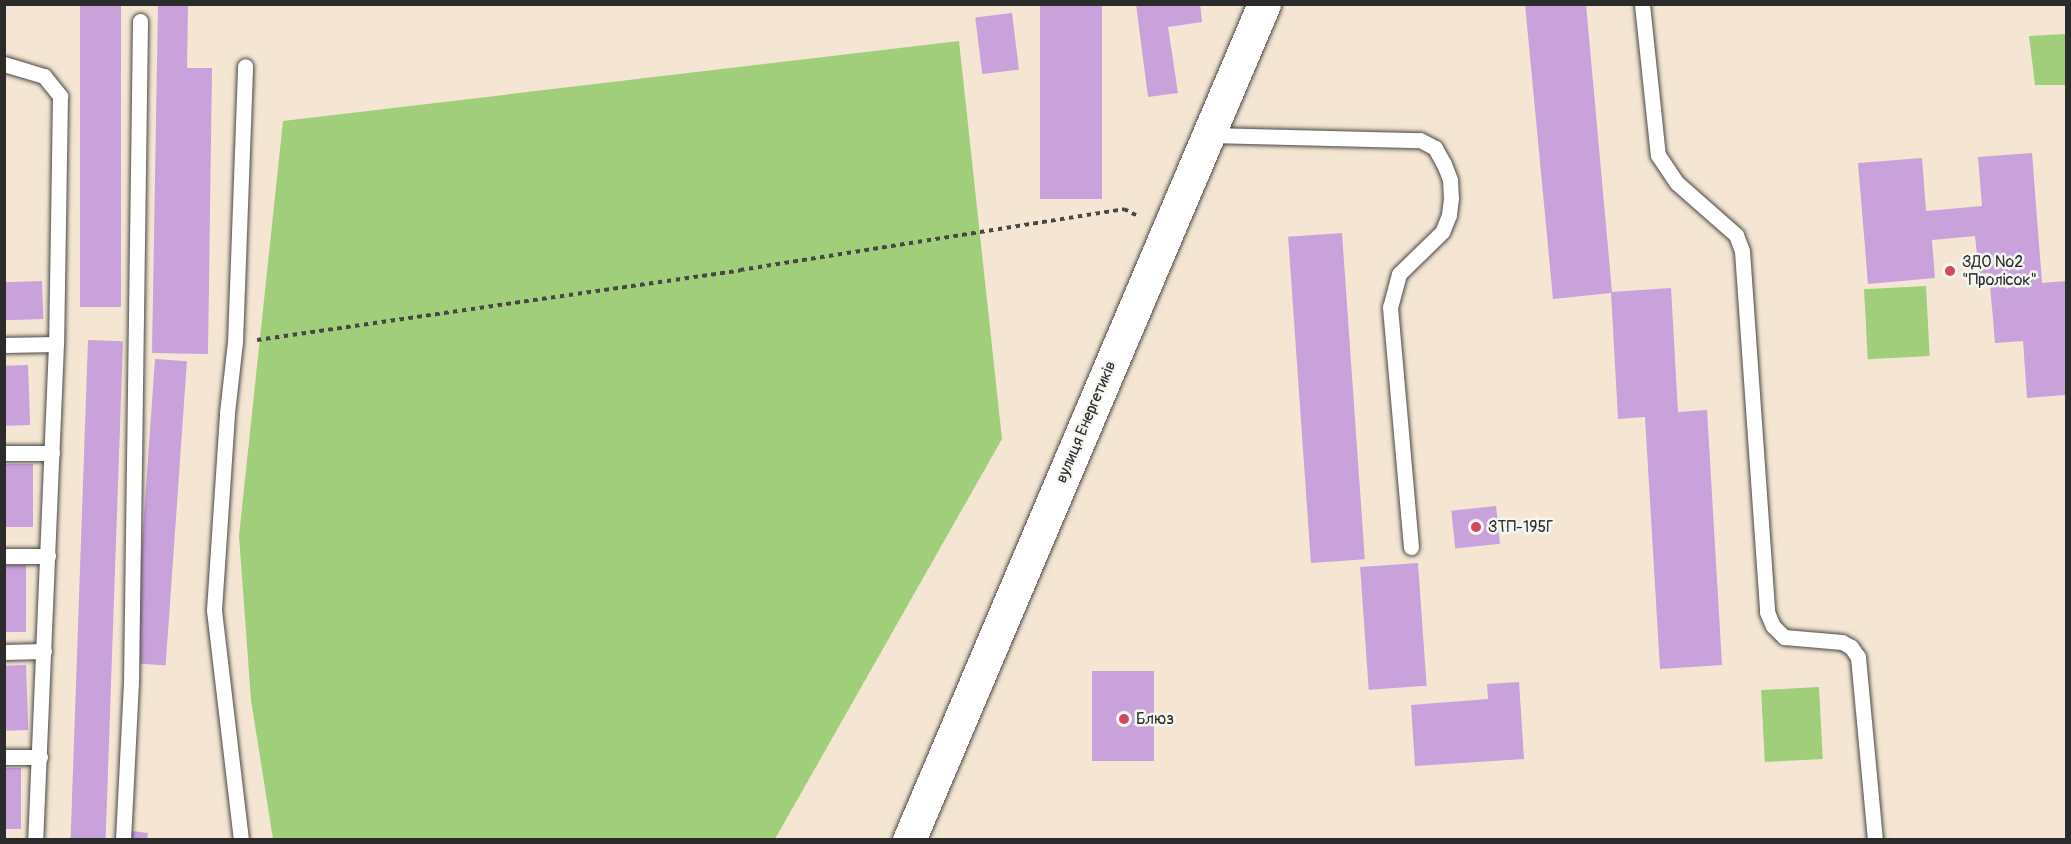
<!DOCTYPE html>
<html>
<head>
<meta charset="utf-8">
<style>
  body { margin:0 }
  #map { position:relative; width:2071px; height:844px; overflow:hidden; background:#f4e6d3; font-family:Pangolin,sans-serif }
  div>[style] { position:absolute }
  .green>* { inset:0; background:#a0ce7b; transform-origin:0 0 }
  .building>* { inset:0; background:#c9a1db; transform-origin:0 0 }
  .path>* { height:4px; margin-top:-2px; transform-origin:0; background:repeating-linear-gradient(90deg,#494744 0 4.5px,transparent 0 9px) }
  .roads { filter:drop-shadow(0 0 2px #494744) drop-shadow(0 0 2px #494744) }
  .service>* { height:15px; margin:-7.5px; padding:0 7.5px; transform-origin:7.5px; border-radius:7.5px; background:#fff }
  .tertiary>* { height:33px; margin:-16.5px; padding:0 16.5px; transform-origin:16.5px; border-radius:16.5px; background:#fff }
  .dots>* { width:16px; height:16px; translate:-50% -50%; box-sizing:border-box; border:3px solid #f6f6f2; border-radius:50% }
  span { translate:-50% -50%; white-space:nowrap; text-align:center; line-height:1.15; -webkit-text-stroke:5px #f6f6f2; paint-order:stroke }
  .poi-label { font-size:16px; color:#2b2b2b }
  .left { translate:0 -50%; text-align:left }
  .street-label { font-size:16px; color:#2b2b2b }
  .frame { position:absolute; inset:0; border:6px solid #2b2b2b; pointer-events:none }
</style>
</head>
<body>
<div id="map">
  <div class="green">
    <div style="clip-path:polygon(2066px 34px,2066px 85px,2035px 85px,2029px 36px)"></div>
    <div style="clip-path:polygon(959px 41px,1002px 439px,775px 839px,273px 839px,251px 700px,239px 536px,283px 121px)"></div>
    <div style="left:1926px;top:286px;width:70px;height:62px;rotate:87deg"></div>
    <div style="left:1819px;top:687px;width:72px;height:58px;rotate:87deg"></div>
  </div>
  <div class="building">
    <div style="left:80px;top:4px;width:41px;height:303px"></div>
    <div style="clip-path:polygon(158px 4px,188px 4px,187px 68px,212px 68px,208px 354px,152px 353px)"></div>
    <div style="left:1040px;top:4px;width:62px;height:195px"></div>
    <div style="clip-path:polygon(1136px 4px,1200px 4px,1202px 22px,1168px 27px,1178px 93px,1148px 97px)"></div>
    <div style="clip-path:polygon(1525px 4px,1586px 4px,1612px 292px,1671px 288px,1678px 412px,1707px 410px,1722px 665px,1660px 669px,1645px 417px,1618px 419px,1611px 293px,1553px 299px)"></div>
    <div style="left:1012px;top:13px;width:57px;height:37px;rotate:83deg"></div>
    <div style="clip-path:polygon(2032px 153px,2042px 283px,2066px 281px,2066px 395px,2027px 398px,2023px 341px,1995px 343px,1989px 273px,1979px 274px,1975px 236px,1932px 240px,1935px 278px,1868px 284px,1858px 163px,1922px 158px,1926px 211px,1982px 206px,1978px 157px)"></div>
    <div style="left:1342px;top:233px;width:327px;height:54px;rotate:86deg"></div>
    <div style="left:42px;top:281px;width:38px;height:38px;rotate:88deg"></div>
    <div style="left:88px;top:340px;width:35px;height:500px;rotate:2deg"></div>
    <div style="left:155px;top:359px;width:32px;height:305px;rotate:4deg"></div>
    <div style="left:28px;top:365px;width:60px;height:24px;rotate:88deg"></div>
    <div style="left:4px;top:464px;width:29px;height:63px"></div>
    <div style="left:1496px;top:506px;width:38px;height:45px;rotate:84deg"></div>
    <div style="left:1418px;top:563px;width:123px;height:58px;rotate:86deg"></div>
    <div style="left:4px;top:565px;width:22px;height:67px"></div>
    <div style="left:26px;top:665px;width:65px;height:22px;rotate:88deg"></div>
    <div style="left:1154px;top:671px;width:90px;height:62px;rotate:90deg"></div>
    <div style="clip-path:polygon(1519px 682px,1524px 759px,1415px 766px,1411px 705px,1488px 699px,1487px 684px)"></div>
    <div style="left:4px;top:768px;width:17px;height:61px"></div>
    <div style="clip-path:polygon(132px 831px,148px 833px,147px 840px,131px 840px)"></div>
  </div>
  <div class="path">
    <div style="left:257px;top:340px;width:488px;rotate:-8.2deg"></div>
    <div style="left:740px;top:270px;width:389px;rotate:-9deg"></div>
    <div style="left:1124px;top:209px;width:16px;rotate:27deg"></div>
  </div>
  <div class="roads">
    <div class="service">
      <div style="left:1642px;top:4px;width:152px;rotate:84deg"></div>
      <div style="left:1658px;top:155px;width:34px;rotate:56deg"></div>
      <div style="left:1677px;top:183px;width:79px;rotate:41.4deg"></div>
      <div style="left:1736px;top:235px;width:17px;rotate:69deg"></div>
      <div style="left:1742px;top:251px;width:362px;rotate:86deg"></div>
      <div style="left:1767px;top:612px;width:15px;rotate:67deg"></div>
      <div style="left:1773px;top:626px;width:16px;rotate:45deg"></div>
      <div style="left:1784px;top:637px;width:58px;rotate:4.9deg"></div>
      <div style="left:1842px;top:642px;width:10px;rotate:29deg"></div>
      <div style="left:1851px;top:647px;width:12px;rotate:55deg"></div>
      <div style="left:1858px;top:657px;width:184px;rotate:84.7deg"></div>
      <div style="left:4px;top:64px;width:42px;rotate:16.7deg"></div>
      <div style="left:44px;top:76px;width:26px;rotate:51deg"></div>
      <div style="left:60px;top:96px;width:248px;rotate:90.9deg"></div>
      <div style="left:56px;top:344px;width:496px;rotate:92.4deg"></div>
      <div style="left:1209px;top:135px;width:211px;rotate:1.4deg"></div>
      <div style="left:1420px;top:140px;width:17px;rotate:28deg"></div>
      <div style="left:1435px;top:148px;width:18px;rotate:61deg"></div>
      <div style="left:1444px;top:164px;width:17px;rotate:69deg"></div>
      <div style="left:1450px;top:180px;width:18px;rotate:87deg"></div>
      <div style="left:1451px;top:198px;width:17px;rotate:97deg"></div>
      <div style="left:1449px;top:215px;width:18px;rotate:112deg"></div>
      <div style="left:1442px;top:232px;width:60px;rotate:135.7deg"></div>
      <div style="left:1399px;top:274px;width:34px;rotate:105deg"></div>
      <div style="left:1390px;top:307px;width:241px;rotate:85deg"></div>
      <div style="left:4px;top:345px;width:52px;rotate:-1.1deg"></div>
      <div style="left:4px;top:453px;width:48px"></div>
      <div style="left:4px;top:556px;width:44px"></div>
      <div style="left:4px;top:652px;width:40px;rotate:-1.4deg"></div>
      <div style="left:4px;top:757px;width:36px"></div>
      <div style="left:123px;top:840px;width:157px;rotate:-87.1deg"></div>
      <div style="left:131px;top:683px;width:662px;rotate:-89.22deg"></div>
      <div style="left:241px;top:840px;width:232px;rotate:-96.7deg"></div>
      <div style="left:214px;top:610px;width:197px;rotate:-86.2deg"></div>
      <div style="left:227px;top:413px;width:71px;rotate:-83.6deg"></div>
      <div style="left:235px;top:342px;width:276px;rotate:-87.9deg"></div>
    </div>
    <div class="tertiary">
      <div style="left:909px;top:840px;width:908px;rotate:-66.99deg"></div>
    </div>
  </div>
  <div class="dots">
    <div style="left:1950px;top:271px;background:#d1495b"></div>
    <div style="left:1476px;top:527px;background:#d1495b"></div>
    <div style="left:1124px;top:719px;background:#d1495b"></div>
  </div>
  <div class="poi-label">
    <span class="left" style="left:1962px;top:271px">ЗДО №2<br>"Пролісок"</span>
    <span class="left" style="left:1488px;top:527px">ЗТП-195Г</span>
    <span class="left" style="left:1136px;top:719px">Блюз</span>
  </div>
  <div class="street-label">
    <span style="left:1086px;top:422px;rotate:-67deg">вулиця Енергетиків</span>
  </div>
  <div class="frame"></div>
</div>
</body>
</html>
